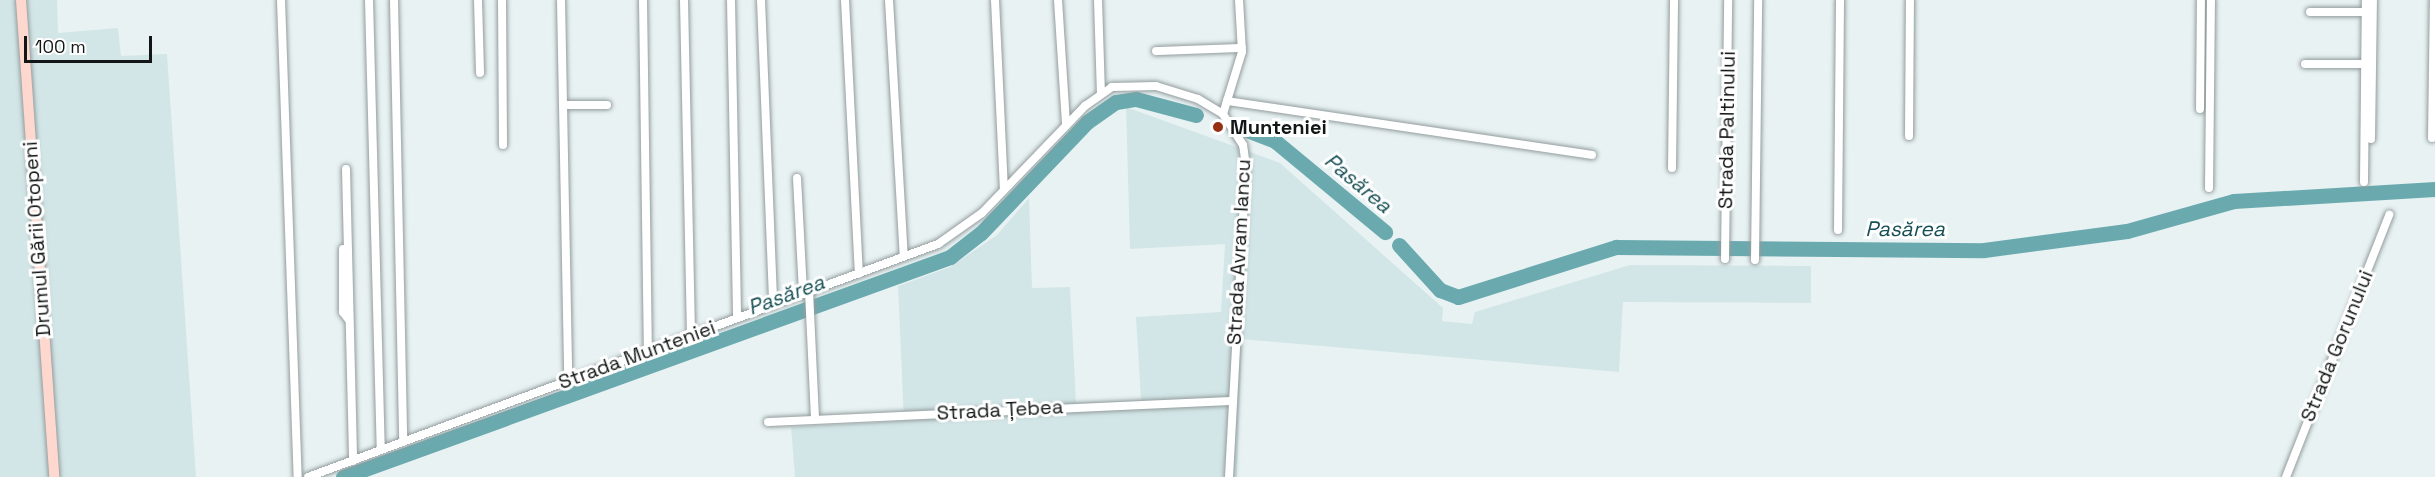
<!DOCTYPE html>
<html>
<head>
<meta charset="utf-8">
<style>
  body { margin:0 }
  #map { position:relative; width:2435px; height:477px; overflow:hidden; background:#e8f2f3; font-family:"Space Grotesk",sans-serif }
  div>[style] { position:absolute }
  .built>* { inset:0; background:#d3e6e7 }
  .river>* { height:15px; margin:-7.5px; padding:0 7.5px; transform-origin:7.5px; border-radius:7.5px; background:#6aaaaf }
  .roads { filter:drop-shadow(0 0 2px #939c9d) drop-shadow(0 0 2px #939c9d) }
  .minor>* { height:8px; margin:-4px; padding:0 4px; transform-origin:4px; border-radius:4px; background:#fff }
  .secondary>* { height:10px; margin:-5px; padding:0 5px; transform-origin:5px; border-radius:5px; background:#fed8cf }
  .dots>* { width:16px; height:16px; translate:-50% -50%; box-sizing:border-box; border:3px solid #fff; border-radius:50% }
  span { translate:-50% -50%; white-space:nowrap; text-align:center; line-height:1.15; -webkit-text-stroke:6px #fff; paint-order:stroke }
  .poi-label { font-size:20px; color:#131616; font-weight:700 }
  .left { translate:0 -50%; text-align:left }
  .street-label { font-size:20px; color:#131616 }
  .water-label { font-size:21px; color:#164f54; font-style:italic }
  .scale { position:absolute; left:24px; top:36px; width:128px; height:27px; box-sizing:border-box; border:3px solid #131616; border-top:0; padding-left:8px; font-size:18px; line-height:21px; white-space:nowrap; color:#131616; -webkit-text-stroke:4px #fff; paint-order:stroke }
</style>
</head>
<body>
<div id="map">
  <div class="built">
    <div style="clip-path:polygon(0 0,57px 0,58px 33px,118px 28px,121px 56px,167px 54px,196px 477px,0 477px)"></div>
    <div style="clip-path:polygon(1126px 107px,1280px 163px,1443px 308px,1442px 321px,1472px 324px,1475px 312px,1630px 265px,1811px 266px,1811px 303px,1623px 302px,1619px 372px,1242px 339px,1237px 477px,795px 477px,791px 427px,904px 421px,898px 286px,950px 267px,997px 235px,1029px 198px,1032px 288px,1070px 287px,1076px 403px,1141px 400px,1136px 317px,1221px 312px,1225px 244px,1130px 249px)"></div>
  </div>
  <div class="river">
    <div style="left:1244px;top:129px;width:33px;rotate:21deg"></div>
    <div style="left:1275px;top:141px;width:143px;rotate:39.6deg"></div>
    <div style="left:1399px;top:245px;width:61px;rotate:47.7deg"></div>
    <div style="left:1440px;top:290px;width:19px;rotate:21deg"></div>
    <div style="left:1458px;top:297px;width:166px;rotate:-17.6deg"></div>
    <div style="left:1616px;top:247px;width:368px;rotate:0.5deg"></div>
    <div style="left:1984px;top:250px;width:144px;rotate:-7.6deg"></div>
    <div style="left:2127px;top:231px;width:111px;rotate:-15.7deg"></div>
    <div style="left:2234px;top:201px;width:201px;rotate:-3.4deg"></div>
    <div style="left:343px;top:477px;width:646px;rotate:-19.92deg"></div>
    <div style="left:950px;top:257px;width:39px;rotate:-38deg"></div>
    <div style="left:981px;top:233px;width:153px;rotate:-46.3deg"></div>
    <div style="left:1087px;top:122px;width:35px;rotate:-35deg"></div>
    <div style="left:1116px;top:102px;width:20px;rotate:-9deg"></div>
    <div style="left:1136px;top:99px;width:62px;rotate:14.9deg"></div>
  </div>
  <div class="roads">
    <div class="minor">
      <div style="left:281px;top:0;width:477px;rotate:88deg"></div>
      <div style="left:369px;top:0;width:450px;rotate:88.5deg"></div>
      <div style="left:394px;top:0;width:442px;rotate:88.8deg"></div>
      <div style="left:478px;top:0;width:73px;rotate:88.4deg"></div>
      <div style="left:502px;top:0;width:145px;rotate:89.6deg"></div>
      <div style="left:561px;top:0;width:380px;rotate:88.9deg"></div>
      <div style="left:643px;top:0;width:351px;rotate:89.2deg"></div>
      <div style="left:684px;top:0;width:335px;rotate:88.8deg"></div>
      <div style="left:731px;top:0;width:318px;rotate:88.9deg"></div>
      <div style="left:761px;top:0;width:305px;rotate:87.7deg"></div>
      <div style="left:845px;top:0;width:274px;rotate:87.1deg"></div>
      <div style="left:889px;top:0;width:257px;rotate:86.7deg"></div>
      <div style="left:995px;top:0;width:189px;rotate:87.3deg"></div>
      <div style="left:1058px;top:0;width:125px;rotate:86.3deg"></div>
      <div style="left:1098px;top:0;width:93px;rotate:88.2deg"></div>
      <div style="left:2310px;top:12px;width:56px"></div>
      <div style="left:1156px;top:51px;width:86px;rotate:-2deg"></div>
      <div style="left:2305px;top:64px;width:60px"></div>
      <div style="left:1227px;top:101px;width:369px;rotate:8.4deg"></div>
      <div style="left:563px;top:105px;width:44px"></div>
      <div style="left:2200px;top:109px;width:109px;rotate:-89.5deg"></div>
      <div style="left:1909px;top:136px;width:136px;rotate:-89.6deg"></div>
      <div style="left:2432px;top:138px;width:138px;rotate:-89.2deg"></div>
      <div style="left:2371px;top:139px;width:139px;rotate:-89.2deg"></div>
      <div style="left:1672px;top:168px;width:168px;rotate:-89.3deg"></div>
      <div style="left:346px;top:169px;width:292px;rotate:88.6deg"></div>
      <div style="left:797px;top:178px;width:115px;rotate:87deg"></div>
      <div style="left:2364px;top:182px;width:182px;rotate:-89.4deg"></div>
      <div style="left:2209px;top:188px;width:188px;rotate:-89.4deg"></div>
      <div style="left:1838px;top:230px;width:230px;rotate:-89.5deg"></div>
      <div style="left:343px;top:249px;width:63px;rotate:90deg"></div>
      <div style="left:343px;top:312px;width:10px;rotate:53deg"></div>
      <div style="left:1725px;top:259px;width:259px;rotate:-89.3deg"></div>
      <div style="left:1755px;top:260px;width:260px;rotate:-89.3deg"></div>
      <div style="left:809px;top:291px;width:128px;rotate:87.3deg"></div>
      <div style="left:768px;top:422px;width:464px;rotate:-2.6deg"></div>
      <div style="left:308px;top:477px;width:672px;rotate:-20.3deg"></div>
      <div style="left:938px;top:244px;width:54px;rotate:-35.2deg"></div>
      <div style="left:982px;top:213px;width:149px;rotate:-46.1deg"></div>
      <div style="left:1085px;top:106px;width:33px;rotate:-35deg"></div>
      <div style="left:1112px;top:87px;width:44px;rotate:-1.3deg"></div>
      <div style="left:1156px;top:86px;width:44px;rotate:17.2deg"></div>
      <div style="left:1198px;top:99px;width:29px;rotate:31deg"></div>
      <div style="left:1229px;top:477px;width:311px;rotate:-86.9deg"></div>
      <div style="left:1246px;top:166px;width:21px;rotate:-98deg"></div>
      <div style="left:1243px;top:145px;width:37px;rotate:-123deg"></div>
      <div style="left:1223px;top:114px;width:65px;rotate:-73deg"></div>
      <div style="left:1242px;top:52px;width:52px;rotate:-93.3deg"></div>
      <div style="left:2286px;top:477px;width:282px;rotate:-68.5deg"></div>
    </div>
    <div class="secondary">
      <div style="left:21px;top:0;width:478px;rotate:86deg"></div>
    </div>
  </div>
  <div class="dots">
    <div style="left:1218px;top:127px;background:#972f12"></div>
  </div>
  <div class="poi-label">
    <span class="left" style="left:1230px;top:127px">Munteniei</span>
  </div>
  <div class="street-label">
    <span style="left:1727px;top:130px;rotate:-89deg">Strada Paltinului</span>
    <span style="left:37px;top:239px;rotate:-94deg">Drumul Gării Otopeni</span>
    <span style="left:1239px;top:252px;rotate:-87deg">Strada Avram Iancu</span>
    <span style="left:2337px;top:346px;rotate:-68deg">Strada Gorunului</span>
    <span style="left:637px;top:355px;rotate:-20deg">Strada Munteniei</span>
    <span style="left:1000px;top:410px;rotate:-3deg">Strada Țebea</span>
  </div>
  <div class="water-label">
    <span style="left:1358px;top:183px;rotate:40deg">Pasărea</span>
    <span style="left:1905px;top:229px">Pasărea</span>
    <span style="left:786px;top:295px;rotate:-20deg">Pasărea</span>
  </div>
  <div class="scale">100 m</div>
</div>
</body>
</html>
